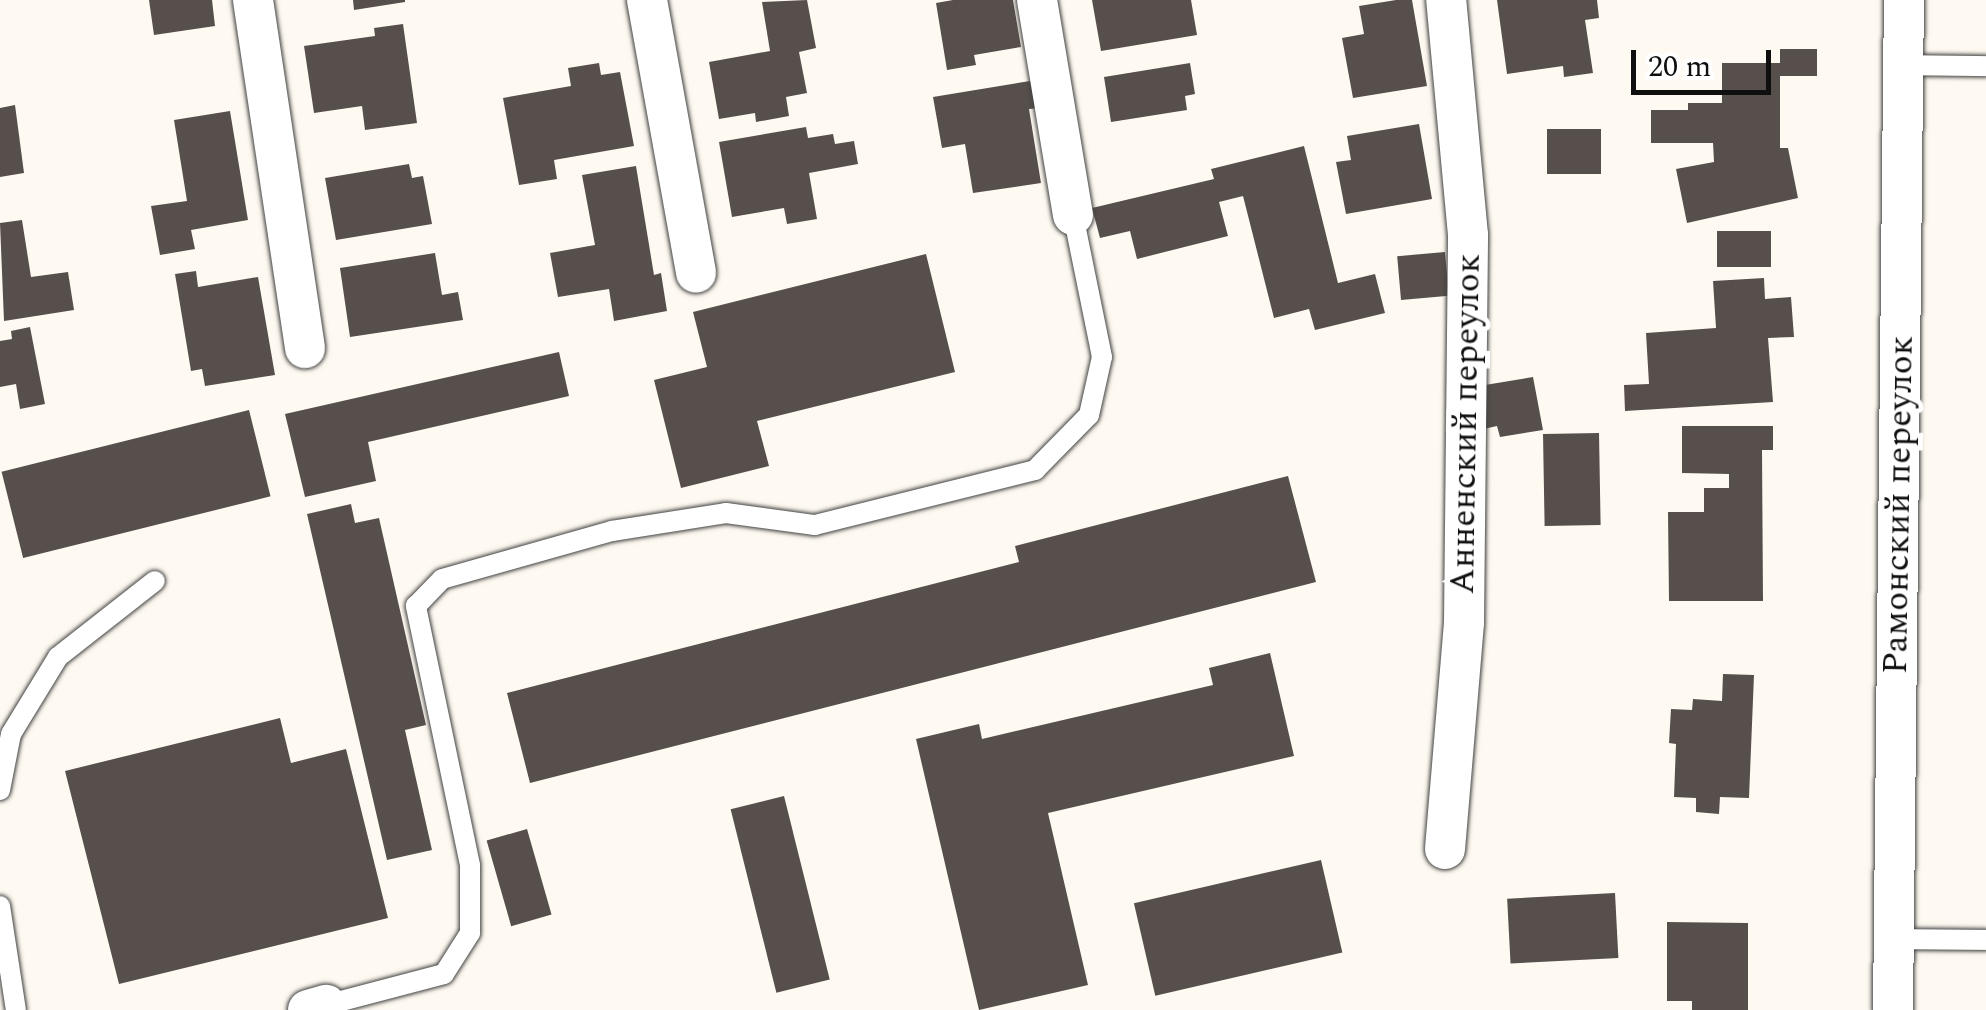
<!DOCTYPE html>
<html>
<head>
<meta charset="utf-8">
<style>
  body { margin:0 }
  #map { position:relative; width:1986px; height:1010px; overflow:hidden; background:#fffaf1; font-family:Spectral,serif }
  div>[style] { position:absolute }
  .building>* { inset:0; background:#574f4b; transform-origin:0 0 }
  .roads { filter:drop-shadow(0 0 2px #424242) drop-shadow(0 0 2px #424242) }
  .service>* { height:20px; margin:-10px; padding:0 10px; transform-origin:10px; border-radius:10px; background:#fff }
  .minor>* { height:40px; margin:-20px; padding:0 20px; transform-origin:20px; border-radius:20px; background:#fff }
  span { translate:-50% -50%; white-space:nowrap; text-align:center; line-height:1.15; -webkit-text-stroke:10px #fff; paint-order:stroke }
  .street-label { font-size:35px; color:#0f0f0f }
  .scale { position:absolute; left:1631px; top:50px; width:140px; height:45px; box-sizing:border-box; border:5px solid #0f0f0f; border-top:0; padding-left:12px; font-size:30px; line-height:35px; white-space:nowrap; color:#0f0f0f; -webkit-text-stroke:8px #fff; paint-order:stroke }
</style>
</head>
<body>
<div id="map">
  <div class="building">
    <div style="clip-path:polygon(149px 0,212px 0,215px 26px,154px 35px)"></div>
    <div style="clip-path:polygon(353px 0,405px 0,405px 2px,354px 10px)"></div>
    <div style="clip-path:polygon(807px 0,816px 48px,799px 52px,807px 93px,786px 97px,789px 116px,756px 122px,755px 113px,719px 119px,709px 62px,770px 51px,762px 2px)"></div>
    <div style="clip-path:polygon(953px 0,1013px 0,1021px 47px,974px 55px,976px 65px,947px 70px,936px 3px)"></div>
    <div style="clip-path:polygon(1092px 0,1191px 0,1197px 35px,1101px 51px)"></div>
    <div style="clip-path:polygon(1396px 0,1412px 0,1427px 86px,1353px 98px,1342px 38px,1364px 34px,1359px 6px)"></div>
    <div style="clip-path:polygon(1497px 0,1597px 0,1599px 18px,1585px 20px,1593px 73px,1564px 77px,1563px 66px,1507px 74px)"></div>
    <div style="clip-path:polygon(403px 24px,417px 123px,365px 130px,362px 106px,314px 113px,304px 46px,375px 36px,374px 28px)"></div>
    <div style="clip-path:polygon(1780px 49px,1817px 49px,1817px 76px,1780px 76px,1780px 148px,1788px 148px,1798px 198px,1687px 223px,1676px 169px,1714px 162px,1713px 143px,1651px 143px,1651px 110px,1688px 110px,1688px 103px,1722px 103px,1722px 63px,1780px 63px)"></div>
    <div style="clip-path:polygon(599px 63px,601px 75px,620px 72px,634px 146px,554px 160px,557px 179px,519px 185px,503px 98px,571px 86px,568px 68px)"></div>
    <div style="clip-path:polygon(1190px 63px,1195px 94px,1185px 96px,1187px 110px,1111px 122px,1104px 77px)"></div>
    <div style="clip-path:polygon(1036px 80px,1040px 108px,1029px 109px,1041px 183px,973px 193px,965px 144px,942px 148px,933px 97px)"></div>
    <div style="clip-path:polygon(15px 105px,24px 173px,0 177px,0 108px)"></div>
    <div style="clip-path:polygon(230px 111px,248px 220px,191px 230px,195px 249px,160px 255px,151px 206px,187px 201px,174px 120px)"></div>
    <div style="clip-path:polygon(1419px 124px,1432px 199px,1346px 214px,1336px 162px,1351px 160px,1347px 136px)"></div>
    <div style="clip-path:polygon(806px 127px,808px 138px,833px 134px,835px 144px,854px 141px,858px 164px,809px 173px,817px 219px,787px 224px,784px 208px,732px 217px,719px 142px)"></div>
    <div style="left:1547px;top:129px;width:54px;height:45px"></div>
    <div style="clip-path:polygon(1304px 146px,1338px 283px,1375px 274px,1385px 313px,1315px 330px,1309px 309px,1274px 318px,1243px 196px,1219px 202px,1228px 236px,1137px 259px,1130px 231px,1100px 238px,1092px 208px,1214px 179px,1211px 169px)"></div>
    <div style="clip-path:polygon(409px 164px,412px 178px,423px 176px,432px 224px,336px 240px,325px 178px)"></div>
    <div style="clip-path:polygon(636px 166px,654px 275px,661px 273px,667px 311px,614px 321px,609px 289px,558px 297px,550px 253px,595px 245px,582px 175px)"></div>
    <div style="clip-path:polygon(22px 220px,31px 277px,68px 272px,74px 310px,4px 321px,0 223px)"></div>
    <div style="left:1717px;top:231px;width:54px;height:36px"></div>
    <div style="left:1445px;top:252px;width:44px;height:48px;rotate:85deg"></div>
    <div style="clip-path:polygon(435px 253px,442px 295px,458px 292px,463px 320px,350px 337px,340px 268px)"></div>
    <div style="clip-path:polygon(926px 254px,955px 372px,757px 421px,769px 466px,681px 488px,654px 380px,707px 367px,693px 312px)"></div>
    <div style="clip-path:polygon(196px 271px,198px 287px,258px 277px,275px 375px,205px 386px,202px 369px,191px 371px,175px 274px)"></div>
    <div style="clip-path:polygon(1764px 278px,1765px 299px,1791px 297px,1794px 337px,1768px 338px,1773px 402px,1625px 411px,1624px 385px,1649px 384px,1646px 333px,1716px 328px,1713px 281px)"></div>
    <div style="clip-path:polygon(30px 327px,45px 404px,20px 409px,16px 384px,0 387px,0 341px,12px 339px,11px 331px)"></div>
    <div style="clip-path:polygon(559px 352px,569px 396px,368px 442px,376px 481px,305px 497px,285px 414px)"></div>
    <div style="clip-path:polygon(1533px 377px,1543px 430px,1500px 437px,1497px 426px,1479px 430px,1473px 387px)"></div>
    <div style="left:249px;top:410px;width:89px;height:255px;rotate:76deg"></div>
    <div style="clip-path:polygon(1682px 426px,1773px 426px,1773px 450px,1762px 450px,1763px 601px,1669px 601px,1668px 512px,1704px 512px,1704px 488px,1729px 488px,1729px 474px,1682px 473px)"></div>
    <div style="left:1599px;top:433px;width:92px;height:56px;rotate:89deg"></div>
    <div style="clip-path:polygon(1288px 476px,1316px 582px,530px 783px,507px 693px,1019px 562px,1015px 546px)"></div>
    <div style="clip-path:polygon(351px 504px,355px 523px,379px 518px,426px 725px,405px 730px,432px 850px,387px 860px,307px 514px)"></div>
    <div style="clip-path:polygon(1270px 653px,1294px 756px,1048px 813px,1088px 985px,979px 1010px,916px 739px,979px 724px,982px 739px,1213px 685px,1209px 668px)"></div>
    <div style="clip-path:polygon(1723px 674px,1754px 675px,1749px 798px,1720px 797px,1719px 814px,1696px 812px,1696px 798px,1674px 797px,1676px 744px,1669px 743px,1671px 709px,1692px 710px,1693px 699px,1722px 701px)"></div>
    <div style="clip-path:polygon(280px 718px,291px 763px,346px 749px,388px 918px,119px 984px,65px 771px)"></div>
    <div style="left:784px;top:796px;width:189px;height:55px;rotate:76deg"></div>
    <div style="left:527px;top:829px;width:89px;height:42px;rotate:74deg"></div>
    <div style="left:1321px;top:860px;width:95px;height:192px;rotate:77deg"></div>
    <div style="left:1615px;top:893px;width:65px;height:108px;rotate:87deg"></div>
    <div style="clip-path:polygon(1667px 922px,1748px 923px,1748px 1010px,1692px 1010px,1692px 1001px,1667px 1001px)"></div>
  </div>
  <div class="roads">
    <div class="service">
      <div style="left:1903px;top:65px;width:83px;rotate:0.7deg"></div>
      <div style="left:0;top:790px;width:57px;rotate:-78.9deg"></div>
      <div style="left:11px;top:734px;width:90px;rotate:-58.6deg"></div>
      <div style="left:58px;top:657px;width:123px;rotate:-38.1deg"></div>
      <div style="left:0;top:906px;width:105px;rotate:81.3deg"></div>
      <div style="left:1894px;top:939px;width:92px;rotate:0.6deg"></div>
      <div style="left:326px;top:1005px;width:122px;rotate:-14.7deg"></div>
      <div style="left:444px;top:974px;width:49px;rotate:-57.6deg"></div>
      <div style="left:470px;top:933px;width:68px;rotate:-90deg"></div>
      <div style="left:470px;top:865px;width:265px;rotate:-101.8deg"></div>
      <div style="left:416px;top:606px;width:37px;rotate:-46deg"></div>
      <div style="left:442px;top:579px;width:177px;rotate:-15.8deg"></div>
      <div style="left:612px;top:531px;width:115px;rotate:-9deg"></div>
      <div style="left:726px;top:513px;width:90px;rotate:7.7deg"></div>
      <div style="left:815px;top:525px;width:227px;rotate:-14deg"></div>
      <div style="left:1035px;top:470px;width:77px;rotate:-45.5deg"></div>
      <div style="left:1089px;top:415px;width:59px;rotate:-77.4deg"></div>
      <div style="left:1102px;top:357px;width:145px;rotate:-101.5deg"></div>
    </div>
    <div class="minor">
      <div style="left:253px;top:0;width:352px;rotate:81.5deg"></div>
      <div style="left:647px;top:0;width:277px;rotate:79.8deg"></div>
      <div style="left:1037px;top:0;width:218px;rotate:80.5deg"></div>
      <div style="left:1445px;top:849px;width:228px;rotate:-85.2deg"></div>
      <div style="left:1464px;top:622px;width:387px;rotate:-89.4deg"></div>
      <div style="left:1468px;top:235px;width:236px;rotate:-95.3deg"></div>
      <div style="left:308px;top:1010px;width:19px;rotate:-16deg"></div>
      <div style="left:1893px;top:1010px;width:1010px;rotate:-89.38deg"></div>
    </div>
  </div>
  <div class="street-label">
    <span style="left:1466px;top:424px;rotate:-89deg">Анненский переулок</span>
    <span style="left:1899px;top:505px;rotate:-89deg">Рамонский переулок</span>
  </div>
  <div class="scale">20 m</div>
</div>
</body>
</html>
